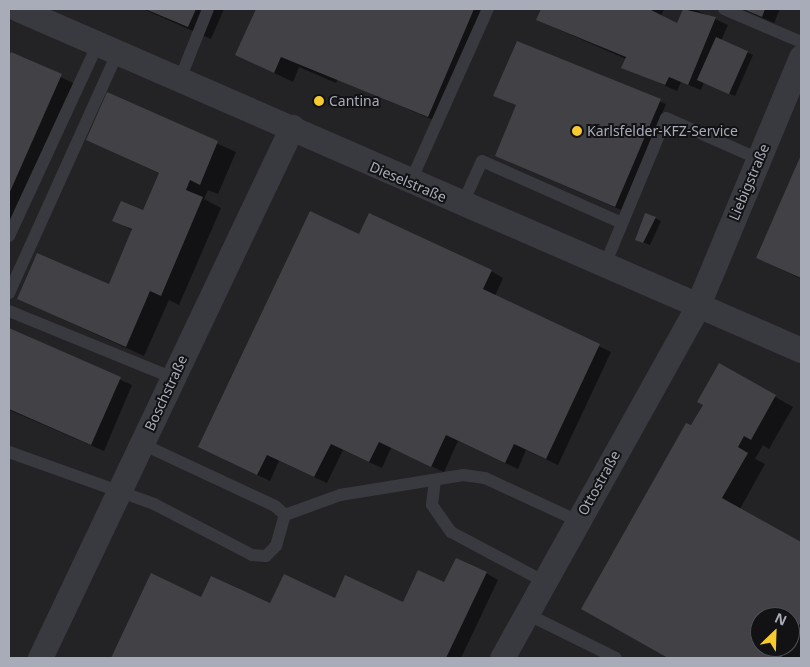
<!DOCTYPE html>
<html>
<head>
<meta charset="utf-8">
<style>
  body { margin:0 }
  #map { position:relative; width:810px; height:667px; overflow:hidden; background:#171719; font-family:"Noto Sans",sans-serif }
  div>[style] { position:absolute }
  .built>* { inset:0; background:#232326 }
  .shadow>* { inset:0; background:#0007 }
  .building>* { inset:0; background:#414146; transform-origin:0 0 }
  .lane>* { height:12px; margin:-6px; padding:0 6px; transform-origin:6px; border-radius:6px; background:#393a40 }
  .street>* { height:25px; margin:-12.5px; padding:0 12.5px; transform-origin:12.5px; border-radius:12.5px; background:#393a40 }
  .dots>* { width:14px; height:14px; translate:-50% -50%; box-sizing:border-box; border:2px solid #121214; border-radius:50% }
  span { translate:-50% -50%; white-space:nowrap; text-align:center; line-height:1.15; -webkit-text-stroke:4px #121214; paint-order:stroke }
  .poi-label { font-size:14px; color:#a8acb9 }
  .left { translate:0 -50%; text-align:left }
  .street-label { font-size:14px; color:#a8acb9 }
  .frame { position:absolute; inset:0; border:10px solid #a8acb9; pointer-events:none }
  .north { position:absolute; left:750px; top:607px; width:50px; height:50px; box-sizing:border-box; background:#121214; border:1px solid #4e5056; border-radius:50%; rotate:24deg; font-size:14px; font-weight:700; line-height:20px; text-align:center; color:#a8acb9 }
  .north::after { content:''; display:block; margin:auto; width:18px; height:22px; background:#f7ca30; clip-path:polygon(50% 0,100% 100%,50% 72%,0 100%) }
</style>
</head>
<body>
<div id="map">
  <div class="built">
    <div style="clip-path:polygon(evenodd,9px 9px,801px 9px,801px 658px,9px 658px,9px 9px,760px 617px,790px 617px,790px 647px,760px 647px,760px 617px)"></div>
  </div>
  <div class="shadow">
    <div style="clip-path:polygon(143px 9px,224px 9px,211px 39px)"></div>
    <div style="clip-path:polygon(257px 9px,489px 9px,440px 123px,338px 79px,336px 83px,299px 67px,293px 82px,237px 55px)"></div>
    <div style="clip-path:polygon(542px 9px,664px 9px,660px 18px,678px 25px,684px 9px,694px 9px,728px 25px,721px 41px,753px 55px,735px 96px,704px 82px,701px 90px,681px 82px,677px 91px,623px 67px,626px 59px,537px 20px)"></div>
    <div style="clip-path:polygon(742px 9px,780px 9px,774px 23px)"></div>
    <div style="clip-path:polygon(518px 43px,666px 104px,621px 210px,502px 159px,518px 106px)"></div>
    <div style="clip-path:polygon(11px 53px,79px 86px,9px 227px,9px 59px)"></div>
    <div style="clip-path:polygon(108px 94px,236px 152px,218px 194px,208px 190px,204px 199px,221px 208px,179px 305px,169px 300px,144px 356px,18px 299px,109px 286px,133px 231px,114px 220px,144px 212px,160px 174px,88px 140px)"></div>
    <div style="clip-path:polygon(801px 158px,801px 279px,758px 258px)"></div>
    <div style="clip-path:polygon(655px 218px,661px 221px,650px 245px,642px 242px)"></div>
    <div style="clip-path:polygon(360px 236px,491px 271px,503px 278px,495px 296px,611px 352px,558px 465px,526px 450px,518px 469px,458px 441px,444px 472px,391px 448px,382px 468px,343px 450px,327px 483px,279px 461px,270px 481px,200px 447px)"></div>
    <div style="clip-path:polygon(9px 330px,132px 385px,104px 451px,9px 410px)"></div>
    <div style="clip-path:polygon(evenodd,720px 365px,793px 407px,769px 449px,763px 445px,755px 459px,765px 464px,740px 509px,801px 544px,801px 658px,671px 658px,583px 608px,704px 405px,720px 365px,760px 617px,790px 617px,790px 647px,760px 647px,760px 617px)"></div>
    <div style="clip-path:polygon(486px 573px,498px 580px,461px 658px,112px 658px,152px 575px,202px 598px,270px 605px,335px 599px,403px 604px,445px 584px)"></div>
  </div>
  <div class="building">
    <div style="clip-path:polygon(145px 9px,196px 9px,188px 27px)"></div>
    <div style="clip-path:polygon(256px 9px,474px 9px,428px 117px,281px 57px,274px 73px,235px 55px)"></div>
    <div style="clip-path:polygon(541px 9px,649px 9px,677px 23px,683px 9px,716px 17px,688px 85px,669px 77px,665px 85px,621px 68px,626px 57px,536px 20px)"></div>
    <div style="clip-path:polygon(743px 9px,765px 9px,762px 17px)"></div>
    <div style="left:716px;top:37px;width:35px;height:47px;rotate:24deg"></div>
    <div style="clip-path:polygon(517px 41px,661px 99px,615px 207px,495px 156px,516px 105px,493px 96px)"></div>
    <div style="clip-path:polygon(11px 52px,62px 74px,9px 194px,9px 56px)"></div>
    <div style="clip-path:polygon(107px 92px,218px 141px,200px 185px,190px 180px,186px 190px,203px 197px,161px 296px,150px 291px,126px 347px,17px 299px,37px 253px,109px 284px,132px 229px,112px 221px,121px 201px,143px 210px,159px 173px,86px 140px)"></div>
    <div style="clip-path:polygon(801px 155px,801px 278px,756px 258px)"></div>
    <div style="clip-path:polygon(310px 211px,359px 234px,369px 213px,492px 270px,483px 289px,600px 344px,546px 459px,514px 444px,505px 463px,446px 435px,431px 467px,379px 442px,369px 462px,331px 444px,314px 477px,267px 455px,257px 475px,198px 447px)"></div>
    <div style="clip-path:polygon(645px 213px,656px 217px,643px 243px,635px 240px)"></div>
    <div style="clip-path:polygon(9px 328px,121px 377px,91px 445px,9px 409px)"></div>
    <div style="clip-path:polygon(719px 363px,776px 395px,751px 440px,744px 436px,738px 447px,748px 453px,722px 498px,801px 542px,801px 622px,790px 641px,790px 617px,760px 617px,760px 647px,787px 647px,781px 658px,668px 658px,581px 609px,686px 423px,691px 425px,703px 405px,697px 402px)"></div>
    <div style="clip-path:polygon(456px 558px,487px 572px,446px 658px,111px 658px,151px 573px,201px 597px,211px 576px,270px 603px,284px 574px,335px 598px,345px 575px,403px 602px,418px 570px,444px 582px)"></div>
  </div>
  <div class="lane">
    <div style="left:724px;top:9px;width:84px;rotate:23.2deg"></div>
    <div style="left:180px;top:79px;width:75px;rotate:-68.2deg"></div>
    <div style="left:410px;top:183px;width:191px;rotate:-65.9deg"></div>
    <div style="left:462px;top:205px;width:48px;rotate:-65.6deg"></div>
    <div style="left:482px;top:161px;width:153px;rotate:23.9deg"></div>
    <div style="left:9px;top:236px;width:213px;rotate:-65.2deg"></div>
    <div style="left:604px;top:267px;width:161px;rotate:-67.4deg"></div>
    <div style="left:666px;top:118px;width:102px;rotate:23.8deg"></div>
    <div style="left:9px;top:293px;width:265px;rotate:-65.7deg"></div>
    <div style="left:9px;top:311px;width:177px;rotate:22.2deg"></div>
    <div style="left:9px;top:452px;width:154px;rotate:19.7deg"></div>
    <div style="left:154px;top:504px;width:110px;rotate:27.5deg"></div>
    <div style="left:252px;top:555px;width:14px;rotate:4deg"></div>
    <div style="left:266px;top:556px;width:14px;rotate:-45deg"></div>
    <div style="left:276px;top:546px;width:32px;rotate:-74deg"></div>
    <div style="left:285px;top:515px;width:13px;rotate:-138deg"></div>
    <div style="left:275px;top:506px;width:147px;rotate:-155deg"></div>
    <div style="left:435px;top:480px;width:25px;rotate:97deg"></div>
    <div style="left:432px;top:505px;width:33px;rotate:55deg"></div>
    <div style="left:451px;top:532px;width:106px;rotate:28deg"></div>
    <div style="left:285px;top:515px;width:59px;rotate:-20deg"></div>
    <div style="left:340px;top:495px;width:125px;rotate:-9.2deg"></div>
    <div style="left:463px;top:475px;width:22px;rotate:8deg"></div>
    <div style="left:485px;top:478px;width:102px;rotate:24.8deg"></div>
    <div style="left:527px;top:614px;width:99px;rotate:26.3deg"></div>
  </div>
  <div class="street">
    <div style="left:18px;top:9px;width:854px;rotate:23.53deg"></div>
    <div style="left:40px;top:658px;width:588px;rotate:-64.61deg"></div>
    <div style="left:502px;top:658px;width:402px;rotate:-60.9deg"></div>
    <div style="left:697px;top:307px;width:271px;rotate:-67.4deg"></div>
  </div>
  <div class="dots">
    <div style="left:319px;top:101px;background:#f7ca30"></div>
    <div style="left:577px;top:131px;background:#f7ca30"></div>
  </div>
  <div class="poi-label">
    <span class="left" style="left:329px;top:101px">Cantina</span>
    <span class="left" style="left:587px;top:131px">Karlsfelder-KFZ-Service</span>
  </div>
  <div class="street-label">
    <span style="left:408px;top:182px;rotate:23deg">Dieselstraße</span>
    <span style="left:749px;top:182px;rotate:-67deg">Liebigstraße</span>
    <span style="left:166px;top:393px;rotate:-65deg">Boschstraße</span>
    <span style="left:599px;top:483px;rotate:-61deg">Ottostraße</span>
  </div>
  <div class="frame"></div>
  <div class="north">N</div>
</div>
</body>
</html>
